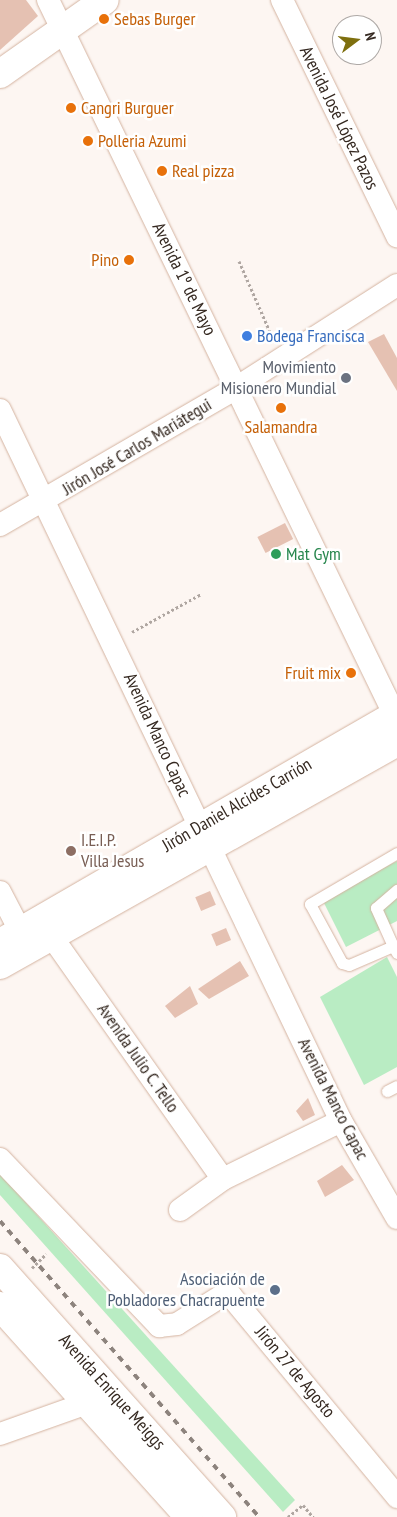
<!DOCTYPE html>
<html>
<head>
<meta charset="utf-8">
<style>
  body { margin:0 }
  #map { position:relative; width:397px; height:1517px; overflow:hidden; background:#fdf6f2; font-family:"PT Sans Narrow",sans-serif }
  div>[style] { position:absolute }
  .green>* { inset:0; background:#b9ecc3 }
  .building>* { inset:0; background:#e5c1b2; transform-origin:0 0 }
  .path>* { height:3px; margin-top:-1.5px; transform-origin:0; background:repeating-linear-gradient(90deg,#afa6a1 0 2.5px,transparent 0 5px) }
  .roads { filter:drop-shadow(0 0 1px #d4b3a0) drop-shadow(0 0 1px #d4b3a0) }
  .service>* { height:11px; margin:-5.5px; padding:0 5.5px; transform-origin:5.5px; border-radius:5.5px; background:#fff }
  .minor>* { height:22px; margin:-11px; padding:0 11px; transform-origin:11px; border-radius:11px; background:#fff }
  .tertiary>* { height:28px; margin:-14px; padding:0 14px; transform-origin:14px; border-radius:14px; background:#fff }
  .rail>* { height:4px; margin-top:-2px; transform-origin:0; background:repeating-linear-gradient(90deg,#8d837d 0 6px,transparent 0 12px) }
  .dots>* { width:14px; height:14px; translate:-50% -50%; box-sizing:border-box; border:2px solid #fff; border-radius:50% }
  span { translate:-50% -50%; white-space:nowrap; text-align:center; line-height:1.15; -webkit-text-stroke:5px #fff; paint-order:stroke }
  .food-label { font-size:18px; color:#c56008 }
  .left { translate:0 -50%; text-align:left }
  .right { translate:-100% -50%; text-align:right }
  .street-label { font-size:18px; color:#352921 }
  .shop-label { font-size:18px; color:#366cbe }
  .worship-label { font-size:18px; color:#5b616d }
  .leisure-label { font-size:18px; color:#27864d }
  .education-label { font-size:18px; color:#785e54 }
  .service-label { font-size:18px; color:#4e5e75 }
  .north { position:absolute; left:332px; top:15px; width:50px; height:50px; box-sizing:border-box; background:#fff; border:1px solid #aea9a6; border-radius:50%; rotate:75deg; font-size:14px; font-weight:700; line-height:20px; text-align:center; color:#352921 }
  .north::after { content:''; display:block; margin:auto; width:18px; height:22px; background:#7e6f0e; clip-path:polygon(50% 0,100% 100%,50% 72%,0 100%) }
</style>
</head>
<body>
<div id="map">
  <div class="green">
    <div style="clip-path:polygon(397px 861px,397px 921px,346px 947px,322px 899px)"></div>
    <div style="clip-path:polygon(387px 957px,397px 977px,397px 1067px,364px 1085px,320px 997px)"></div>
    <div style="clip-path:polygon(0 1174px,295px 1500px,283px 1512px,0 1195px)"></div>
  </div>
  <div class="building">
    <div style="clip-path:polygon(0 0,26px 0,38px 16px,0 50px)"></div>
    <div style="clip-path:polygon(384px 334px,397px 358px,397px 391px,368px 342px)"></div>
    <div style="left:285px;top:523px;width:18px;height:31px;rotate:63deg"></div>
    <div style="left:210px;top:891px;width:15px;height:16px;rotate:67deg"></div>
    <div style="left:226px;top:928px;width:13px;height:16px;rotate:67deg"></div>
    <div style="clip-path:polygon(240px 961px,249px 976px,209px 999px,198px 989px)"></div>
    <div style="clip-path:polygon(190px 986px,198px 1004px,175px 1018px,165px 1006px)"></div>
    <div style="clip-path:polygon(308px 1098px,315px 1115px,303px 1121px,296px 1111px)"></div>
    <div style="clip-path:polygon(342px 1165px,354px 1180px,325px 1197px,317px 1181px)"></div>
  </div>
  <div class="path">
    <div style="left:239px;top:261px;width:85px;rotate:66.4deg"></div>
    <div style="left:132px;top:632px;width:79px;rotate:-28.8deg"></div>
    <div style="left:32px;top:1268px;width:20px;rotate:-45deg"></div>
    <div style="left:288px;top:1517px;width:19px;rotate:-39deg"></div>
    <div style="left:303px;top:1505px;width:16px;rotate:50deg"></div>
  </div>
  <div class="roads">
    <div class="service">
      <div style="left:397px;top:853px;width:101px;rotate:149.6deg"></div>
      <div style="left:310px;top:904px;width:67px;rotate:61.5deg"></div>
      <div style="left:342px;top:963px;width:7px;rotate:16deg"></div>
      <div style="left:349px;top:965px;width:48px;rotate:-23.4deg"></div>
      <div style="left:393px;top:946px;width:8px;rotate:60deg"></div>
      <div style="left:393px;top:946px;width:42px;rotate:-114.1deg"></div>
      <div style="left:376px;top:908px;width:28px;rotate:-41deg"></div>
      <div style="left:387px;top:1091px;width:11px;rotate:-27deg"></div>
    </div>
    <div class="minor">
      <div style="left:48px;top:0;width:800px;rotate:64.14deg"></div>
      <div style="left:282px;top:0;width:263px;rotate:64deg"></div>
      <div style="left:0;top:410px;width:789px;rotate:64.38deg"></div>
      <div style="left:341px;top:1121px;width:112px;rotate:60deg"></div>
      <div style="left:0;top:525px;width:273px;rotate:-30.1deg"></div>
      <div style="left:236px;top:388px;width:191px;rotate:-32.6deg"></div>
      <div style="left:0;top:892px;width:61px;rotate:62.6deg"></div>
      <div style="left:52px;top:937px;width:296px;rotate:54.8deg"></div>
      <div style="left:0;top:1159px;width:231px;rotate:46.4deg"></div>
      <div style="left:159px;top:1326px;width:18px;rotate:-6deg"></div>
      <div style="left:177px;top:1324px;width:54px;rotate:-32.2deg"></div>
      <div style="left:223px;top:1295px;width:8px;rotate:7deg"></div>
      <div style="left:231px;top:1296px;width:261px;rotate:50.4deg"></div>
      <div style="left:180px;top:1210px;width:53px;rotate:-35.8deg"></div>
      <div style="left:223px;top:1179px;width:131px;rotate:-26.2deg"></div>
      <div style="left:0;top:1434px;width:96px;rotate:-19.6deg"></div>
    </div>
    <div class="tertiary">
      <div style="left:0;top:74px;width:128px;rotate:-35.2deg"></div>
      <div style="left:0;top:943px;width:458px;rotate:-30deg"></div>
      <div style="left:0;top:965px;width:455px;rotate:-29.3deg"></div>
      <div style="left:0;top:1268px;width:334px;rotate:48.3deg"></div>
      <div style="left:0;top:1306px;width:283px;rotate:48.1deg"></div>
    </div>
  </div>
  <div class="rail">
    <div style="left:0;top:1221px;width:393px;rotate:48.8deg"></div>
  </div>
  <div class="dots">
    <div style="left:104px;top:19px;background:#e8710a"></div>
    <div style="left:71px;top:108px;background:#e8710a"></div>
    <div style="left:88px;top:141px;background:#e8710a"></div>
    <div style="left:162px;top:171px;background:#e8710a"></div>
    <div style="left:129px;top:260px;background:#e8710a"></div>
    <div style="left:247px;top:336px;background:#3f7fe0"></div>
    <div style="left:346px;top:378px;background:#6b7280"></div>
    <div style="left:281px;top:408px;background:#e8710a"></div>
    <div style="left:276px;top:554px;background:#2e9e5b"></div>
    <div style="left:351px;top:673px;background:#e8710a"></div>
    <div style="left:71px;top:851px;background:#8d6e63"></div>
    <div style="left:275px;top:1290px;background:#5c6f8a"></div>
  </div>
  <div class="food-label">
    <span class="left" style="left:114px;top:19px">Sebas Burger</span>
    <span class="left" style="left:81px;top:108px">Cangri Burguer</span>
    <span class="left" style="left:98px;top:141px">Polleria Azumi</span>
    <span class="left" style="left:172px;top:171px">Real pizza</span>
    <span class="right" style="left:119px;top:260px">Pino</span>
    <span style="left:281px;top:427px">Salamandra</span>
    <span class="right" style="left:341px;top:673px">Fruit mix</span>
  </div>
  <div class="street-label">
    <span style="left:339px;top:118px;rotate:64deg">Avenida José López Pazos</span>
    <span style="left:184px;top:279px;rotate:64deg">Avenida 1º de Mayo</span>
    <span style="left:137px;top:447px;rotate:-31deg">Jirón José Carlos Mariátegui</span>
    <span style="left:157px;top:735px;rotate:65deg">Avenida Manco Capac</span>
    <span style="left:237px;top:805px;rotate:-30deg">Jirón Daniel Alcides Carrión</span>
    <span style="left:138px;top:1058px;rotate:55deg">Avenida Julio C. Tello</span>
    <span style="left:333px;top:1099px;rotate:63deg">Avenida Manco Capac</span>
    <span style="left:295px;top:1372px;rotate:50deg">Jirón 27 de Agosto</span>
    <span style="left:112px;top:1392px;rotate:48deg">Avenida Enrique Meiggs</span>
  </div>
  <div class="shop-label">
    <span class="left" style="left:257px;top:336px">Bodega Francisca</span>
  </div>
  <div class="worship-label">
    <span class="right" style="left:336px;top:378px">Movimiento<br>Misionero Mundial</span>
  </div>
  <div class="leisure-label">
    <span class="left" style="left:286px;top:554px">Mat Gym</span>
  </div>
  <div class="education-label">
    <span class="left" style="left:81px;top:851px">I.E.I.P.<br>Villa Jesus</span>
  </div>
  <div class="service-label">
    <span class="right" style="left:265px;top:1290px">Asociación de<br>Pobladores Chacrapuente</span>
  </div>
  <div class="north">N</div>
</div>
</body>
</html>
